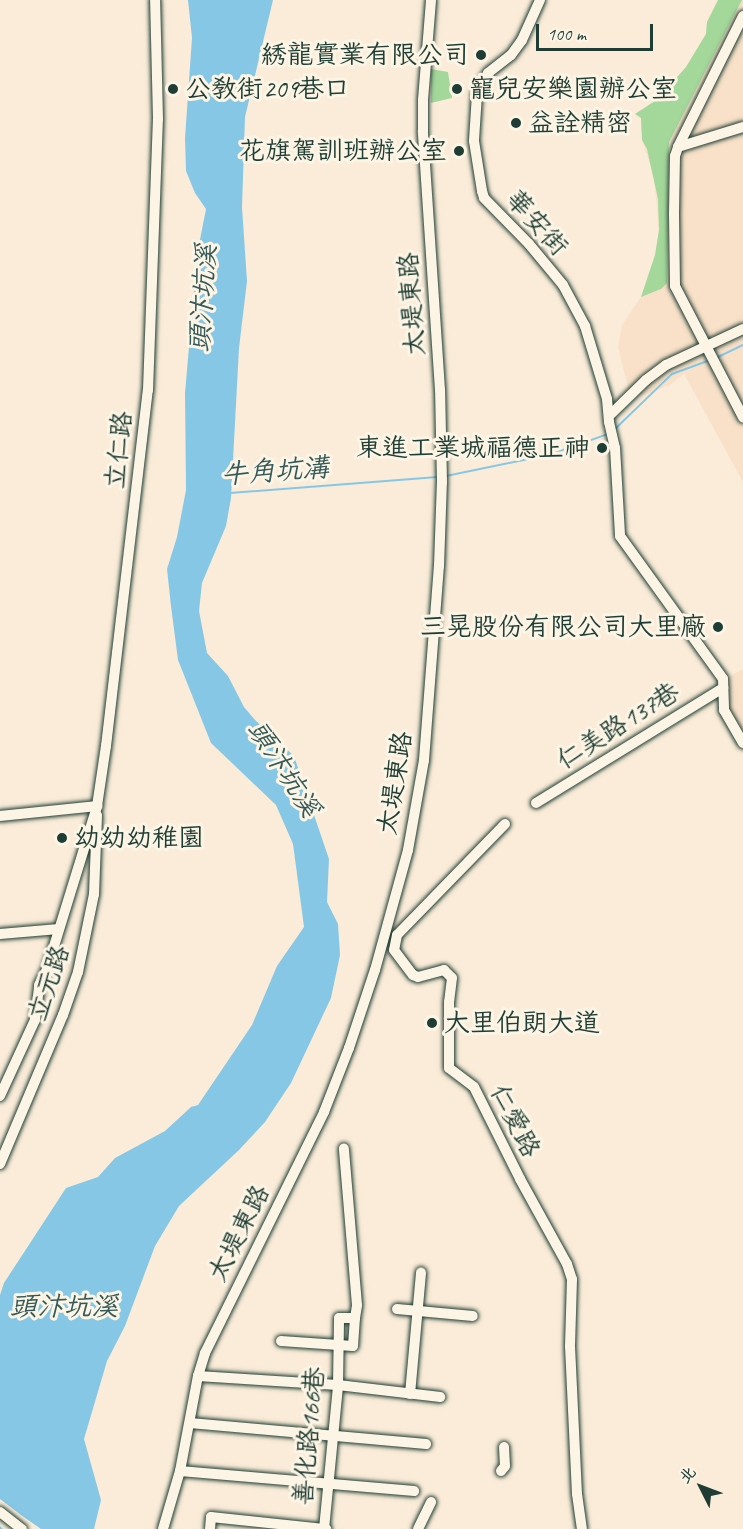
<!DOCTYPE html>
<html>
<head>
<meta charset="utf-8">
<style>
  body { margin:0 }
  #map { position:relative; width:743px; height:1529px; overflow:hidden; background:#faecd8; font-family:Caveat,"LXGW WenKai TC",sans-serif }
  div>[style] { position:absolute }
  .built>* { inset:0; background:#f8e1c8 }
  .green>* { inset:0; background:#a4d89a }
  .water>* { inset:0; background:#86c7e6 }
  .pier>* { inset:0; background:#faecd8 }
  .stream>* { height:2px; margin:-1px; padding:0 1px; transform-origin:1px; border-radius:1px; background:#86c7e6 }
  .roads { filter:drop-shadow(0 0 2px #1f3d34) drop-shadow(0 0 2px #1f3d34) }
  .minor>* { height:10px; margin:-5px; padding:0 5px; transform-origin:5px; border-radius:5px; background:#fcf5e5 }
  .dots>* { width:16px; height:16px; translate:-50% -50%; box-sizing:border-box; border:3px solid #fcf5e5; border-radius:50% }
  span { translate:-50% -50%; white-space:nowrap; text-align:center; line-height:1.15; -webkit-text-stroke:6px #fcf5e5; paint-order:stroke }
  .poi-label { font-size:26px; color:#1f3d34 }
  .right { translate:-100% -50%; text-align:right }
  .left { translate:0 -50%; text-align:left }
  .street-label { font-size:26px; color:#1f3d34 }
  .water-label { font-size:27px; color:#345958; font-style:italic }
  .north { position:absolute; left:671px; top:1457px; width:60px; height:60px; -webkit-text-stroke:4px #fcf5e5; paint-order:stroke; rotate:312deg; font-size:16px; font-weight:700; line-height:24px; text-align:center; color:#1f3d34 }
  .north::after { content:''; display:block; margin:auto; width:21px; height:27px; background:#1f3d34; clip-path:polygon(50% 0,100% 100%,50% 72%,0 100%) }
  .scale { position:absolute; left:536px; top:24px; width:117px; height:27px; box-sizing:border-box; border:3px solid #1f3d34; border-top:0; padding-left:8px; font-size:18px; line-height:21px; white-space:nowrap; color:#1f3d34; -webkit-text-stroke:4px #fcf5e5; paint-order:stroke }
</style>
</head>
<body>
<div id="map">
  <div class="built">
    <div style="clip-path:polygon(718px 0,743px 0,743px 482px,684px 374px,670px 385px,644px 395px,629px 391px,618px 347px,622px 325px,641px 297px,655px 255px,659px 230px,654px 177px,642px 140px,641px 118px,635px 114px,658px 99px,686px 67px,706px 34px,707px 22px)"></div>
    <div style="clip-path:polygon(743px 669px,743px 754px,717px 711px,720px 707px,718px 683px)"></div>
  </div>
  <div class="green">
    <div style="clip-path:polygon(718px 0,742px 0,669px 142px,667px 283px,661px 289px,641px 297px,655px 255px,659px 230px,658px 199px,647px 149px,642px 140px,641px 118px,635px 114px,658px 99px,686px 67px,706px 34px,707px 22px)"></div>
    <div style="clip-path:polygon(431px 69px,448px 72px,452px 98px,431px 103px)"></div>
  </div>
  <div class="water">
    <div style="clip-path:polygon(188px 0,273px 0,245px 117px,242px 207px,247px 281px,239px 348px,231px 498px,226px 526px,202px 583px,199px 611px,207px 653px,228px 676px,244px 707px,255px 720px,294px 756px,329px 859px,327px 902px,338px 924px,340px 955px,331px 998px,291px 1083px,265px 1122px,239px 1150px,179px 1206px,155px 1246px,125px 1326px,107px 1361px,84px 1439px,101px 1500px,94px 1529px,0 1529px,0 1295px,4px 1283px,66px 1188px,98px 1177px,115px 1158px,165px 1131px,191px 1107px,198px 1105px,252px 1025px,277px 966px,304px 927px,293px 844px,276px 805px,211px 743px,178px 660px,171px 606px,167px 569px,177px 537px,186px 490px,185px 393px,197px 255px,206px 209px,195px 193px,186px 171px,185px 138px,192px 38px)"></div>
  </div>
  <div class="pier">
    <div style="clip-path:polygon(0 1499px,21px 1515px,41px 1529px,3px 1529px,0 1526px)"></div>
  </div>
  <div class="stream">
    <div style="left:716px;top:358px;width:30px;rotate:-26deg"></div>
    <div style="left:615px;top:429px;width:79px;rotate:-44deg"></div>
    <div style="left:672px;top:374px;width:40px;rotate:-20.2deg"></div>
    <div style="left:446px;top:476px;width:108px;rotate:-11.7deg"></div>
    <div style="left:552px;top:454px;width:59px;rotate:-19.7deg"></div>
    <div style="left:230px;top:493px;width:208px;rotate:-4.4deg"></div>
  </div>
  <div class="roads">
    <div class="minor">
      <div style="left:540px;top:0;width:44px;rotate:114.2deg"></div>
      <div style="left:522px;top:40px;width:19px;rotate:126deg"></div>
      <div style="left:511px;top:55px;width:29px;rotate:142deg"></div>
      <div style="left:488px;top:73px;width:24px;rotate:118deg"></div>
      <div style="left:477px;top:94px;width:47px;rotate:93.7deg"></div>
      <div style="left:474px;top:141px;width:51px;rotate:80.9deg"></div>
      <div style="left:482px;top:191px;width:7px;rotate:74deg"></div>
      <div style="left:484px;top:198px;width:64px;rotate:45.6deg"></div>
      <div style="left:529px;top:244px;width:53px;rotate:50.3deg"></div>
      <div style="left:563px;top:285px;width:47px;rotate:61.8deg"></div>
      <div style="left:585px;top:326px;width:76px;rotate:73.2deg"></div>
      <div style="left:607px;top:399px;width:23px;rotate:85deg"></div>
      <div style="left:609px;top:422px;width:27px;rotate:77deg"></div>
      <div style="left:615px;top:448px;width:88px;rotate:86.7deg"></div>
      <div style="left:620px;top:536px;width:176px;rotate:54.2deg"></div>
      <div style="left:723px;top:679px;width:31px;rotate:88deg"></div>
      <div style="left:724px;top:710px;width:38px;rotate:60deg"></div>
      <div style="left:743px;top:16px;width:146px;rotate:116.4deg"></div>
      <div style="left:678px;top:147px;width:9px;rotate:108deg"></div>
      <div style="left:675px;top:156px;width:58px;rotate:91deg"></div>
      <div style="left:674px;top:214px;width:72px;rotate:89.2deg"></div>
      <div style="left:675px;top:286px;width:148px;rotate:62.6deg"></div>
      <div style="left:678px;top:147px;width:68px;rotate:-17.1deg"></div>
      <div style="left:610px;top:415px;width:50px;rotate:-44.2deg"></div>
      <div style="left:646px;top:380px;width:25px;rotate:-37deg"></div>
      <div style="left:666px;top:365px;width:85px;rotate:-25.1deg"></div>
      <div style="left:536px;top:803px;width:220px;rotate:-31.6deg"></div>
      <div style="left:0;top:816px;width:98px;rotate:-5.9deg"></div>
      <div style="left:505px;top:824px;width:155px;rotate:134.2deg"></div>
      <div style="left:397px;top:935px;width:15px;rotate:101deg"></div>
      <div style="left:394px;top:950px;width:31px;rotate:53deg"></div>
      <div style="left:413px;top:975px;width:5px;rotate:22deg"></div>
      <div style="left:418px;top:977px;width:27px;rotate:-15deg"></div>
      <div style="left:444px;top:970px;width:11px;rotate:45deg"></div>
      <div style="left:452px;top:978px;width:24px;rotate:97deg"></div>
      <div style="left:449px;top:1002px;width:66px;rotate:90deg"></div>
      <div style="left:449px;top:1068px;width:31px;rotate:37deg"></div>
      <div style="left:474px;top:1087px;width:103px;rotate:63.4deg"></div>
      <div style="left:520px;top:1179px;width:97px;rotate:61.1deg"></div>
      <div style="left:567px;top:1264px;width:16px;rotate:72deg"></div>
      <div style="left:572px;top:1279px;width:67px;rotate:91.7deg"></div>
      <div style="left:570px;top:1346px;width:148px;rotate:87.3deg"></div>
      <div style="left:577px;top:1494px;width:35px;rotate:82deg"></div>
      <div style="left:0;top:934px;width:59px;rotate:-4.8deg"></div>
      <div style="left:0;top:1096px;width:84px;rotate:-65.3deg"></div>
      <div style="left:35px;top:1020px;width:35px;rotate:-83deg"></div>
      <div style="left:39px;top:985px;width:18px;rotate:-63deg"></div>
      <div style="left:47px;top:969px;width:170px;rotate:-72.9deg"></div>
      <div style="left:97px;top:806px;width:61px;rotate:-81.5deg"></div>
      <div style="left:106px;top:746px;width:358px;rotate:-83.3deg"></div>
      <div style="left:148px;top:390px;width:271px;rotate:-87.9deg"></div>
      <div style="left:158px;top:119px;width:119px;rotate:-91.4deg"></div>
      <div style="left:0;top:1164px;width:162px;rotate:-67.1deg"></div>
      <div style="left:63px;top:1015px;width:46px;rotate:-70.8deg"></div>
      <div style="left:78px;top:972px;width:80px;rotate:-78.4deg"></div>
      <div style="left:94px;top:894px;width:79px;rotate:-87.8deg"></div>
      <div style="left:397px;top:1309px;width:76px;rotate:5.3deg"></div>
      <div style="left:281px;top:1341px;width:72px;rotate:4deg"></div>
      <div style="left:353px;top:1346px;width:28px;rotate:-86deg"></div>
      <div style="left:198px;top:1376px;width:140px;rotate:3.7deg"></div>
      <div style="left:338px;top:1385px;width:103px;rotate:6.7deg"></div>
      <div style="left:410px;top:1394px;width:122px;rotate:-84.8deg"></div>
      <div style="left:190px;top:1423px;width:237px;rotate:5.1deg"></div>
      <div style="left:180px;top:1471px;width:235px;rotate:4.9deg"></div>
      <div style="left:501px;top:1471px;width:6px;rotate:-51deg"></div>
      <div style="left:505px;top:1466px;width:19px;rotate:-93deg"></div>
      <div style="left:0;top:1512px;width:28px;rotate:38deg"></div>
      <div style="left:163px;top:1529px;width:60px;rotate:-73.7deg"></div>
      <div style="left:180px;top:1471px;width:97px;rotate:-79.3deg"></div>
      <div style="left:198px;top:1376px;width:24px;rotate:-73deg"></div>
      <div style="left:205px;top:1353px;width:269px;rotate:-63.7deg"></div>
      <div style="left:324px;top:1112px;width:69px;rotate:-68.7deg"></div>
      <div style="left:349px;top:1048px;width:82px;rotate:-71.6deg"></div>
      <div style="left:375px;top:970px;width:124px;rotate:-74.6deg"></div>
      <div style="left:408px;top:850px;width:91px;rotate:-79.9deg"></div>
      <div style="left:424px;top:760px;width:195px;rotate:-85.6deg"></div>
      <div style="left:439px;top:566px;width:84px;rotate:-88deg"></div>
      <div style="left:442px;top:482px;width:92px;rotate:-91.2deg"></div>
      <div style="left:440px;top:390px;width:260px;rotate:-93.8deg"></div>
      <div style="left:423px;top:131px;width:31px;rotate:-90deg"></div>
      <div style="left:423px;top:100px;width:100px;rotate:-85.4deg"></div>
      <div style="left:210px;top:1529px;width:12px;rotate:-85deg"></div>
      <div style="left:211px;top:1517px;width:116px;rotate:6deg"></div>
      <div style="left:324px;top:1529px;width:145px;rotate:-84.4deg"></div>
      <div style="left:338px;top:1385px;width:67px;rotate:-89.1deg"></div>
      <div style="left:339px;top:1318px;width:16px"></div>
      <div style="left:355px;top:1318px;width:13px;rotate:-81deg"></div>
      <div style="left:357px;top:1305px;width:157px;rotate:-94.8deg"></div>
      <div style="left:418px;top:1529px;width:30px;rotate:-64deg"></div>
    </div>
  </div>
  <div class="dots">
    <div style="left:481px;top:55px;background:#1f3d34"></div>
    <div style="left:173px;top:89px;background:#1f3d34"></div>
    <div style="left:457px;top:89px;background:#1f3d34"></div>
    <div style="left:516px;top:123px;background:#1f3d34"></div>
    <div style="left:459px;top:151px;background:#1f3d34"></div>
    <div style="left:602px;top:448px;background:#1f3d34"></div>
    <div style="left:718px;top:627px;background:#1f3d34"></div>
    <div style="left:62px;top:838px;background:#1f3d34"></div>
    <div style="left:432px;top:1023px;background:#1f3d34"></div>
  </div>
  <div class="poi-label">
    <span class="right" style="left:469px;top:55px">綉龍實業有限公司</span>
    <span class="left" style="left:185px;top:89px">公教街209巷口</span>
    <span class="left" style="left:469px;top:89px">寵兒安樂園辦公室</span>
    <span class="left" style="left:528px;top:123px">益詮精密</span>
    <span class="right" style="left:447px;top:151px">花旗駕訓班辦公室</span>
    <span class="right" style="left:590px;top:448px">東進工業城福德正神</span>
    <span class="right" style="left:706px;top:627px">三晃股份有限公司大里廠</span>
    <span class="left" style="left:74px;top:838px">幼幼幼稚園</span>
    <span class="left" style="left:444px;top:1023px">大里伯朗大道</span>
  </div>
  <div class="street-label">
    <span style="left:537px;top:223px;rotate:48deg">華安街</span>
    <span style="left:412px;top:304px;rotate:-94deg">太堤東路</span>
    <span style="left:119px;top:450px;rotate:-84deg">立仁路</span>
    <span style="left:618px;top:726px;rotate:-32deg">仁美路137巷</span>
    <span style="left:395px;top:783px;rotate:-81deg">太堤東路</span>
    <span style="left:49px;top:983px;rotate:-71deg">立元路</span>
    <span style="left:515px;top:1121px;rotate:63deg">仁愛路</span>
    <span style="left:239px;top:1233px;rotate:-63deg">太堤東路</span>
    <span style="left:309px;top:1436px;rotate:-85deg">善化路166巷</span>
  </div>
  <div class="water-label">
    <span style="left:203px;top:298px;rotate:-86deg">頭汴坑溪</span>
    <span style="left:275px;top:471px;rotate:-4deg">牛角坑溝</span>
    <span style="left:284px;top:769px;rotate:57deg">頭汴坑溪</span>
    <span style="left:64px;top:1307px">頭汴坑溪</span>
  </div>
  <div class="north">北</div>
  <div class="scale">100 m</div>
</div>
</body>
</html>
